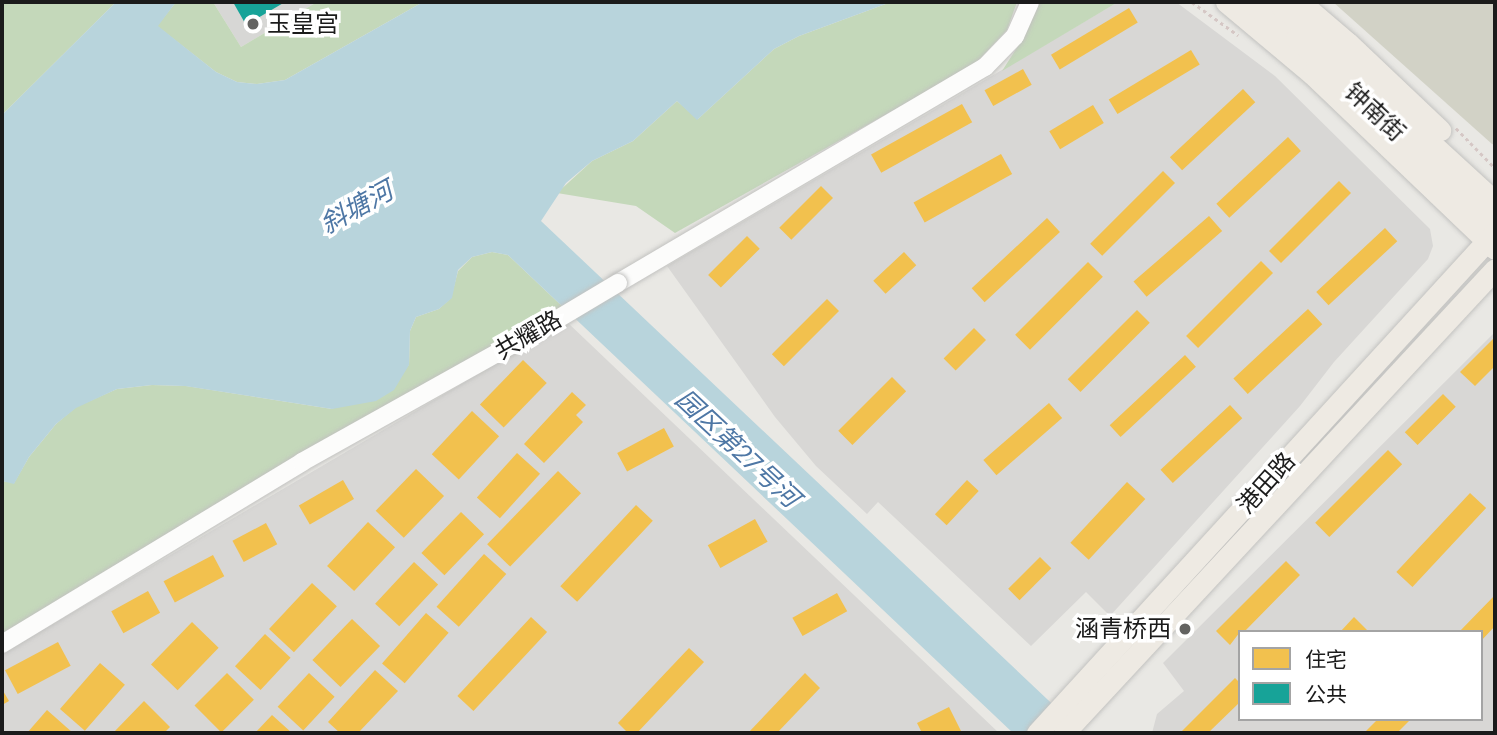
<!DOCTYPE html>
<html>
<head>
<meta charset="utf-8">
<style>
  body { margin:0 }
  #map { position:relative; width:1497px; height:735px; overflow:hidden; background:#e9e8e4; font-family:"DM Sans","Noto Sans SC",sans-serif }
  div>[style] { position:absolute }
  .residential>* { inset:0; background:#d8d7d5 }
  .religious>* { inset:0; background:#d7d7d5 }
  .construction>* { inset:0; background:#d2d2c6 }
  .forest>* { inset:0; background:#c4d8ba }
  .water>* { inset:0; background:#b8d4dc }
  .homes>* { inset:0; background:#f2c14e; transform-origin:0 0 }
  .public>* { inset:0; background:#17a398 }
  .path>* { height:2.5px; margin-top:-1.25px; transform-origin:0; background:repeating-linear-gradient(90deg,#d5c7c5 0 3.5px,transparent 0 7px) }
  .roads { filter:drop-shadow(0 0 2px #c2c2c0) drop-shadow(0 0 2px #c2c2c0) }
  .minor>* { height:18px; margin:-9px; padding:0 9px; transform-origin:9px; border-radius:9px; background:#fcfcfb }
  .major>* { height:21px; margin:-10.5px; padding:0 10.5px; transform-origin:10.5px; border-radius:10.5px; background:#eeeae3 }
  .bridges { filter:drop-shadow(0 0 2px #c2c2c0) drop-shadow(0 0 2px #c2c2c0) }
  .minor-bridge>* { height:18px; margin:-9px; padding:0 9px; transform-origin:9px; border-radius:9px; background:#fcfcfb }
  .dots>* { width:19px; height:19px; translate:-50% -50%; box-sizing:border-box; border:4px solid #fff; border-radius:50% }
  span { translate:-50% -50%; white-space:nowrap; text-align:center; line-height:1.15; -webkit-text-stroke:7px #fff; paint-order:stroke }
  .poi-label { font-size:24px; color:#1b1b1b }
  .left { translate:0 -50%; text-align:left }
  .right { translate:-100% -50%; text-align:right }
  .street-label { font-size:24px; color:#1b1b1b }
  .water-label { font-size:26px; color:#4e77a5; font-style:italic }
  .frame { position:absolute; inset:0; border:4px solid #1b1b1b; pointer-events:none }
  .legend { position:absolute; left:1238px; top:630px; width:245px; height:91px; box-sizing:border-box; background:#fff; border:2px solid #a4a4a4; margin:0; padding:9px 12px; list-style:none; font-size:21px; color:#1b1b1b }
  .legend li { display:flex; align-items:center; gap:14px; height:35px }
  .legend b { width:35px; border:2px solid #a4a4a4 }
</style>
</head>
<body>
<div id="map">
  <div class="residential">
    <div style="clip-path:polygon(1118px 2px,1176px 2px,1275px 76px,1430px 229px,1433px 246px,1428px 259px,1334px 362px,1300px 406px,1110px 616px,1086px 592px,1031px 646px,878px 502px,867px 514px,816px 466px,775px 417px,667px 266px)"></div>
    <div style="clip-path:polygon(567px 322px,999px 733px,2px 733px,2px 654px)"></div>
    <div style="clip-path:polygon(evenodd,1495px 332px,1495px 733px,1152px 733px,1157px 714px,1184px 691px,1163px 663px,1495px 332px,1240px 632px,1481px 632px,1481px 719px,1240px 719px,1240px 632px)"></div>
  </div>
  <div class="religious">
    <div style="clip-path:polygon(213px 2px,317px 2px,241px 47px)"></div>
  </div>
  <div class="construction">
    <div style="clip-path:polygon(1333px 2px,1495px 2px,1495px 145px,1492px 144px)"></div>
  </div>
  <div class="forest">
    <div style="clip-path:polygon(2px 2px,116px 2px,2px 115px)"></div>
    <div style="clip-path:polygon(176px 2px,213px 2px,241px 47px,317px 2px,423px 2px,285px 80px,257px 84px,237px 82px,216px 72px,157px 26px)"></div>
    <div style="clip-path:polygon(891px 2px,1017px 2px,1007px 30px,974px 65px,675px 233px,636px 206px,557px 193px,592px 161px,633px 141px,677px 101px,698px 119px,774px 49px,799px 36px)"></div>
    <div style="clip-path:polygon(1040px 2px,1118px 2px,1002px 71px,1018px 46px)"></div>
    <div style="clip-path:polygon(492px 252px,508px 255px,565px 309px,2px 642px,2px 481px,14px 483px,29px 457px,56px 424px,76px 407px,117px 389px,152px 385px,186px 386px,332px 409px,409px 365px,410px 331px,416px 317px,439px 309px,451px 298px,458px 271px,472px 257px)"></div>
  </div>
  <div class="water">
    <div style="clip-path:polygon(116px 2px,176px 2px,158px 26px,216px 72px,237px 82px,257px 84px,285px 80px,423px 2px,891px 2px,799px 36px,774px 49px,697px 120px,677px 101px,633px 141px,592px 161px,566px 183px,541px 221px,1083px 733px,1013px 733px,508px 255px,492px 252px,472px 257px,458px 270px,452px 298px,439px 309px,416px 317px,410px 331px,409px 365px,394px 390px,376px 401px,332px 409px,185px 386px,152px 385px,117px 389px,76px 408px,56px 424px,29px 457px,14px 484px,2px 481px,2px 115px)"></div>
  </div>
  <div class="homes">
    <div style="left:1129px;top:8px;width:17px;height:91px;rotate:59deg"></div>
    <div style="left:1191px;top:50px;width:17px;height:96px;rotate:59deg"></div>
    <div style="left:1023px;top:69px;width:18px;height:44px;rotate:61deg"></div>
    <div style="left:1243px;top:89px;width:18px;height:100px;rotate:47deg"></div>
    <div style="left:962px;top:104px;width:21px;height:104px;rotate:61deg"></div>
    <div style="left:1093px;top:105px;width:21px;height:51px;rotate:59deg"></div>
    <div style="left:1288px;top:137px;width:19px;height:98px;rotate:47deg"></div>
    <div style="left:1001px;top:154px;width:23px;height:100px;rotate:61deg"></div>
    <div style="left:1163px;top:171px;width:17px;height:103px;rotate:45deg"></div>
    <div style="left:1339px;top:181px;width:17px;height:99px;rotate:45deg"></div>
    <div style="left:821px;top:186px;width:17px;height:59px;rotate:45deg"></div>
    <div style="left:1209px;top:216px;width:20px;height:100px;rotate:49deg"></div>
    <div style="left:1047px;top:218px;width:19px;height:103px;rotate:47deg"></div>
    <div style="left:1385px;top:228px;width:18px;height:94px;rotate:47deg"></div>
    <div style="left:747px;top:236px;width:18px;height:55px;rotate:45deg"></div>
    <div style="left:904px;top:252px;width:18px;height:42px;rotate:47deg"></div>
    <div style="left:1261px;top:261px;width:17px;height:106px;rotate:45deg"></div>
    <div style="left:1088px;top:262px;width:21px;height:103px;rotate:45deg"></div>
    <div style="left:827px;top:299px;width:17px;height:78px;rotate:45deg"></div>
    <div style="left:1308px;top:309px;width:21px;height:102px;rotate:47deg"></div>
    <div style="left:1137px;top:310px;width:18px;height:98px;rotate:45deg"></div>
    <div style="left:974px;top:328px;width:17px;height:43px;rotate:45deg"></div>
    <div style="clip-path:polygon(1495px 337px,1495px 366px,1475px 386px,1460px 372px)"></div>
    <div style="left:1185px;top:355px;width:16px;height:103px;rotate:47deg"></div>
    <div style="left:523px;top:360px;width:33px;height:62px;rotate:44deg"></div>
    <div style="left:892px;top:377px;width:20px;height:76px;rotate:45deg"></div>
    <div style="clip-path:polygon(572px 392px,586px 405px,576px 415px,583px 422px,544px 463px,524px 444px)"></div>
    <div style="left:1443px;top:394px;width:18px;height:54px;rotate:45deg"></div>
    <div style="left:1049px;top:403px;width:20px;height:87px;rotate:49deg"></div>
    <div style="left:1230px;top:405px;width:18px;height:95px;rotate:47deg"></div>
    <div style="left:472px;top:411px;width:37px;height:59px;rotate:43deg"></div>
    <div style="left:664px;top:428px;width:21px;height:53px;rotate:62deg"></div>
    <div style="left:1388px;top:450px;width:20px;height:103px;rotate:45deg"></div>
    <div style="left:517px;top:453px;width:31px;height:60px;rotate:42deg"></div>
    <div style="left:416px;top:469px;width:39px;height:58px;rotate:44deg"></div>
    <div style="left:558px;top:471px;width:32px;height:102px;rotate:44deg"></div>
    <div style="left:343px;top:480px;width:22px;height:51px;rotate:60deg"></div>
    <div style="left:967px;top:480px;width:16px;height:47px;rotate:43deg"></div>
    <div style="left:1127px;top:482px;width:25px;height:83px;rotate:43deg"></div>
    <div style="left:1470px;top:493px;width:22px;height:108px;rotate:43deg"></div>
    <div style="left:636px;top:505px;width:23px;height:111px;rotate:43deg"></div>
    <div style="left:461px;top:512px;width:32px;height:57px;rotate:44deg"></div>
    <div style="left:755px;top:519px;width:26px;height:54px;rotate:61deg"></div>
    <div style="left:368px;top:522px;width:37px;height:60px;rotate:43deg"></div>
    <div style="left:266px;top:523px;width:24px;height:38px;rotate:62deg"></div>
    <div style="left:484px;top:554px;width:30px;height:71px;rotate:42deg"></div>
    <div style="left:213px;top:555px;width:24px;height:56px;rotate:62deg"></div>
    <div style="left:1040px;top:557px;width:16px;height:45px;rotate:45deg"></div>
    <div style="clip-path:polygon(1286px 561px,1300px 575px,1244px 632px,1240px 632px,1230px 645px,1216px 631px)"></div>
    <div style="left:414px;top:562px;width:33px;height:57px;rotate:43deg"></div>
    <div style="left:312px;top:583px;width:34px;height:63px;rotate:43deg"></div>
    <div style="left:148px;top:591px;width:25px;height:42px;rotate:61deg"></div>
    <div style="left:837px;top:593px;width:21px;height:51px;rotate:61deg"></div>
    <div style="clip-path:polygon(1495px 595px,1495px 626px,1481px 641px,1481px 632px,1459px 632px)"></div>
    <div style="left:426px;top:613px;width:30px;height:67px;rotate:41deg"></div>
    <div style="left:531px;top:617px;width:22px;height:108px;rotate:43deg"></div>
    <div style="clip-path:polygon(1354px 617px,1369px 632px,1340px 632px)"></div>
    <div style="left:352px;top:619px;width:39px;height:57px;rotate:44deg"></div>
    <div style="left:192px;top:622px;width:37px;height:59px;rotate:44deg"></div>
    <div style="left:265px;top:634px;width:35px;height:44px;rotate:43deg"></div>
    <div style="left:58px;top:642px;width:27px;height:60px;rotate:62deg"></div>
    <div style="clip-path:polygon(689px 648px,704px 662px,637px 733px,628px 733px,618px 723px)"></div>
    <div style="left:100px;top:663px;width:33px;height:61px;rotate:41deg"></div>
    <div style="clip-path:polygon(375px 670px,398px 691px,358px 733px,340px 733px,328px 722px)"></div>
    <div style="left:227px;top:673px;width:38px;height:46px;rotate:45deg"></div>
    <div style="left:309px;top:673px;width:35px;height:46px;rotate:43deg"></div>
    <div style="clip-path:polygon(805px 673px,820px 688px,777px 733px,748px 733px)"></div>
    <div style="clip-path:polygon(1235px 678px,1240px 683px,1240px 702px,1208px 733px,1180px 733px)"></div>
    <div style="clip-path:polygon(2px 689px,9px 701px,2px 705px)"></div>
    <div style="clip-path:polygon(144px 701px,170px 727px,164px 733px,113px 733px)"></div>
    <div style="clip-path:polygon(949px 707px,962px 733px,922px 733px,917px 723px)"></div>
    <div style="clip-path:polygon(47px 710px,73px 733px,27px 733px)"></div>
    <div style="clip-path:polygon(272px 715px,292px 733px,255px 733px)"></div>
    <div style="clip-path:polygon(1378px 719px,1411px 719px,1397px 733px,1364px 733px)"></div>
  </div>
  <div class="public">
    <div style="clip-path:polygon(233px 2px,285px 2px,246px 25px)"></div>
  </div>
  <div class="path">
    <div style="left:1192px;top:2px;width:57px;rotate:35.7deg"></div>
    <div style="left:1456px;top:128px;width:56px;rotate:45.7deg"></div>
  </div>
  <div class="roads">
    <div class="minor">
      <div style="left:618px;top:283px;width:426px;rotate:-30.5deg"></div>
      <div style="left:985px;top:67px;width:43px;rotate:-45.9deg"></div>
      <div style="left:1015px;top:36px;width:37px;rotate:-66deg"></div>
      <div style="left:2px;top:644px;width:351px;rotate:-31.2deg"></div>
      <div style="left:302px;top:462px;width:285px;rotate:-29.2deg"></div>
    </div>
    <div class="major">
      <div style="left:1226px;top:2px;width:112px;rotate:39.9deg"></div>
      <div style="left:1312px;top:74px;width:253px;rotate:43.7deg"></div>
      <div style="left:1251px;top:2px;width:58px;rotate:38.7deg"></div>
      <div style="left:1296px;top:38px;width:273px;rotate:43.2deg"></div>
      <div style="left:1277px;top:2px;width:296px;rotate:42.5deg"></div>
      <div style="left:1300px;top:2px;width:63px;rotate:40.5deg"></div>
      <div style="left:1348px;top:43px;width:127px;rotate:43.4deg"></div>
      <div style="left:1037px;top:733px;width:679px;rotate:-47.57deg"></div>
      <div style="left:1064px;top:733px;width:633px;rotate:-47.11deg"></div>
    </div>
  </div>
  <div class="bridges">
    <div class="minor-bridge">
      <div style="left:551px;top:323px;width:78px;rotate:-30.8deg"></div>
    </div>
  </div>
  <div class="dots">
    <div style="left:253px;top:24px;background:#636361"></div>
    <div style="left:1185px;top:629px;background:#636361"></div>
  </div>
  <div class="poi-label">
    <span class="left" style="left:267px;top:24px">玉皇宫</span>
    <span class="right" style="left:1171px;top:629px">涵青桥西</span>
  </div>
  <div class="street-label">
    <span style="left:1375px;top:112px;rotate:43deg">钟南街</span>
    <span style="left:528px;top:335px;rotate:-30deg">共耀路</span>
    <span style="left:1266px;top:483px;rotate:-48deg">港田路</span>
  </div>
  <div class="water-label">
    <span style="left:357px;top:208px;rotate:-29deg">斜塘河</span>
    <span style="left:737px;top:449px;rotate:43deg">园区第27号河</span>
  </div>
  <div class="frame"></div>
  <ul class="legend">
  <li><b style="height:19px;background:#f2c14e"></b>住宅</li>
  <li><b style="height:19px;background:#17a398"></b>公共</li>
  </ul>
</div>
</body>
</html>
